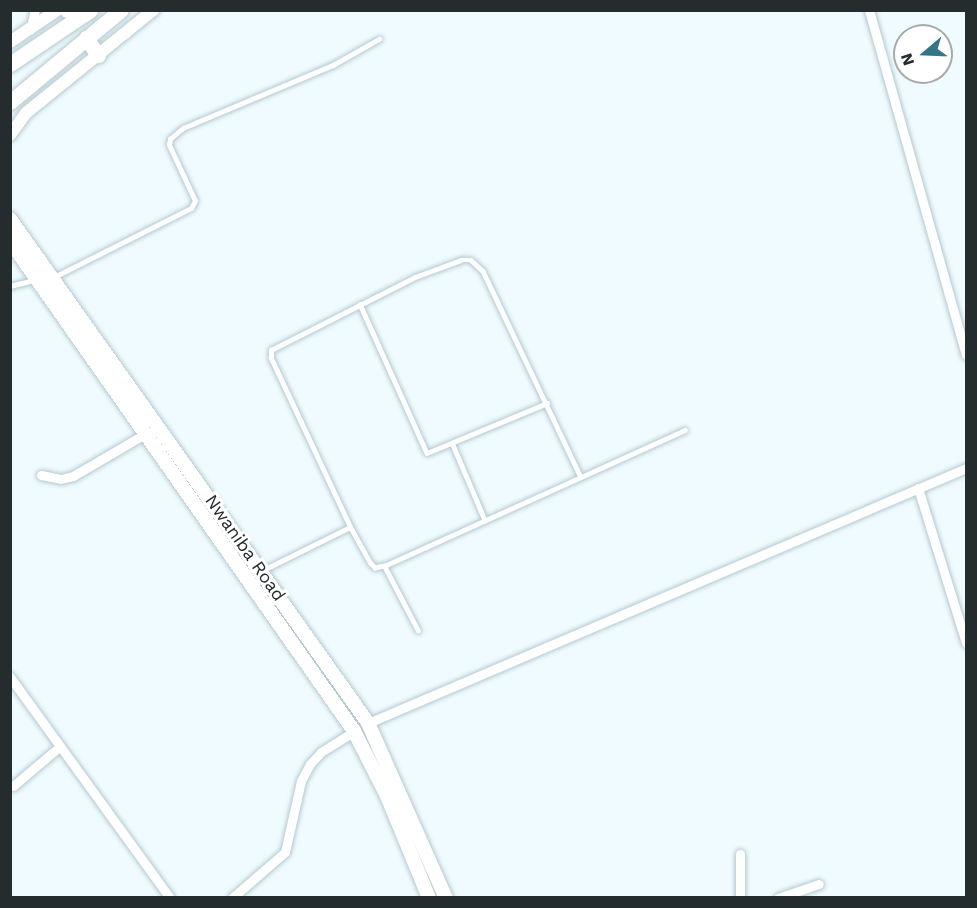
<!DOCTYPE html>
<html>
<head>
<meta charset="utf-8">
<style>
  body { margin:0 }
  #map { position:relative; width:977px; height:908px; overflow:hidden; background:#effbff; font-family:"Work Sans",sans-serif }
  div>[style] { position:absolute }
  .roads { filter:drop-shadow(0 0 2px #b5c9cf) drop-shadow(0 0 2px #b5c9cf) }
  .service>* { height:4.5px; margin:-2.25px; padding:0 2.25px; transform-origin:2.25px; border-radius:2.25px; background:#fff }
  .minor>* { height:9px; margin:-4.5px; padding:0 4.5px; transform-origin:4.5px; border-radius:4.5px; background:#fff }
  .tertiary>* { height:12px; margin:-6px; padding:0 6px; transform-origin:6px; border-radius:6px; background:#fff }
  .secondary>* { height:14px; margin:-7px; padding:0 7px; transform-origin:7px; border-radius:7px; background:#fff }
  .primary>* { height:15px; margin:-7.5px; padding:0 7.5px; transform-origin:7.5px; border-radius:7.5px; background:#fff }
  span { translate:-50% -50%; white-space:nowrap; text-align:center; line-height:1.15; -webkit-text-stroke:6px #fff; paint-order:stroke }
  .street-label { font-size:18px; color:#242c2e }
  .frame { position:absolute; inset:0; border:12px solid #242c2e; pointer-events:none }
  .north { position:absolute; left:893px; top:24px; width:60px; height:60px; box-sizing:border-box; background:#fff; border:2px solid #a7abab; border-radius:50%; rotate:251deg; font-size:16px; font-weight:700; line-height:24px; text-align:center; color:#242c2e }
  .north::after { content:''; display:block; margin:auto; width:21px; height:27px; background:#337686; clip-path:polygon(50% 0,100% 100%,50% 72%,0 100%) }
</style>
</head>
<body>
<div id="map">
  <div class="roads">
    <div class="service">
      <div style="left:54px;top:277px;width:153px;rotate:-26.7deg"></div>
      <div style="left:191px;top:208px;width:8px;rotate:-60deg"></div>
      <div style="left:195px;top:201px;width:62px;rotate:-114.9deg"></div>
      <div style="left:169px;top:145px;width:6px;rotate:-81deg"></div>
      <div style="left:170px;top:139px;width:17px;rotate:-40deg"></div>
      <div style="left:183px;top:128px;width:163px;rotate:-22.8deg"></div>
      <div style="left:333px;top:65px;width:53px;rotate:-29.5deg"></div>
      <div style="left:10px;top:286px;width:25px;rotate:-14deg"></div>
      <div style="left:360px;top:304px;width:163px;rotate:65.8deg"></div>
      <div style="left:427px;top:453px;width:130px;rotate:-22.6deg"></div>
      <div style="left:453px;top:445px;width:82px;rotate:66.9deg"></div>
      <div style="left:384px;top:566px;width:9px;rotate:167deg"></div>
      <div style="left:375px;top:568px;width:7px;rotate:-135deg"></div>
      <div style="left:370px;top:563px;width:41px;rotate:-119.1deg"></div>
      <div style="left:350px;top:527px;width:187px;rotate:-115.1deg"></div>
      <div style="left:271px;top:358px;width:8px;rotate:-90deg"></div>
      <div style="left:271px;top:350px;width:161px;rotate:-26.9deg"></div>
      <div style="left:415px;top:277px;width:49px;rotate:-20.3deg"></div>
      <div style="left:461px;top:260px;width:10px"></div>
      <div style="left:471px;top:260px;width:16px;rotate:43deg"></div>
      <div style="left:483px;top:271px;width:228px;rotate:64.6deg"></div>
      <div style="left:261px;top:571px;width:99px;rotate:-26.3deg"></div>
      <div style="left:418px;top:631px;width:73px;rotate:-117.6deg"></div>
      <div style="left:384px;top:566px;width:330px;rotate:-24.3deg"></div>
    </div>
    <div class="minor">
      <div style="left:869px;top:10px;width:358px;rotate:74.3deg"></div>
      <div style="left:30px;top:30px;width:21px;rotate:-76deg"></div>
      <div style="left:41px;top:475px;width:20px;rotate:11deg"></div>
      <div style="left:61px;top:479px;width:12px;rotate:-14deg"></div>
      <div style="left:73px;top:476px;width:83px;rotate:-30.3deg"></div>
      <div style="left:918px;top:488px;width:162px;rotate:72.8deg"></div>
      <div style="left:10px;top:677px;width:273px;rotate:54.1deg"></div>
      <div style="left:368px;top:723px;width:650px;rotate:-23.09deg"></div>
      <div style="left:13px;top:786px;width:59px;rotate:-40.2deg"></div>
      <div style="left:232px;top:898px;width:70px;rotate:-41deg"></div>
      <div style="left:285px;top:852px;width:73px;rotate:-77.3deg"></div>
      <div style="left:301px;top:781px;width:19px;rotate:-62deg"></div>
      <div style="left:310px;top:764px;width:16px;rotate:-47deg"></div>
      <div style="left:321px;top:752px;width:39px;rotate:-32deg"></div>
      <div style="left:740px;top:898px;width:44px;rotate:-90deg"></div>
      <div style="left:778px;top:898px;width:43px;rotate:-18.9deg"></div>
    </div>
    <div class="tertiary">
      <div style="left:10px;top:42px;width:57px;rotate:-34.2deg"></div>
      <div style="left:10px;top:135px;width:27px;rotate:-54deg"></div>
      <div style="left:26px;top:113px;width:164px;rotate:-39deg"></div>
    </div>
    <div class="secondary">
      <div style="left:10px;top:219px;width:618px;rotate:54.61deg"></div>
      <div style="left:368px;top:723px;width:192px;rotate:66deg"></div>
      <div style="left:10px;top:241px;width:599px;rotate:54.93deg"></div>
      <div style="left:354px;top:731px;width:73px;rotate:63.1deg"></div>
      <div style="left:387px;top:796px;width:110px;rotate:67.6deg"></div>
    </div>
    <div class="primary">
      <div style="left:67px;top:10px;width:18px;rotate:13deg"></div>
      <div style="left:86px;top:38px;width:21px;rotate:55deg"></div>
      <div style="left:10px;top:64px;width:97px;rotate:-34deg"></div>
      <div style="left:10px;top:102px;width:144px;rotate:-39.7deg"></div>
    </div>
  </div>
  <div class="street-label">
    <span style="left:245px;top:548px;rotate:55deg">Nwaniba Road</span>
  </div>
  <div class="frame"></div>
  <div class="north">N</div>
</div>
</body>
</html>
